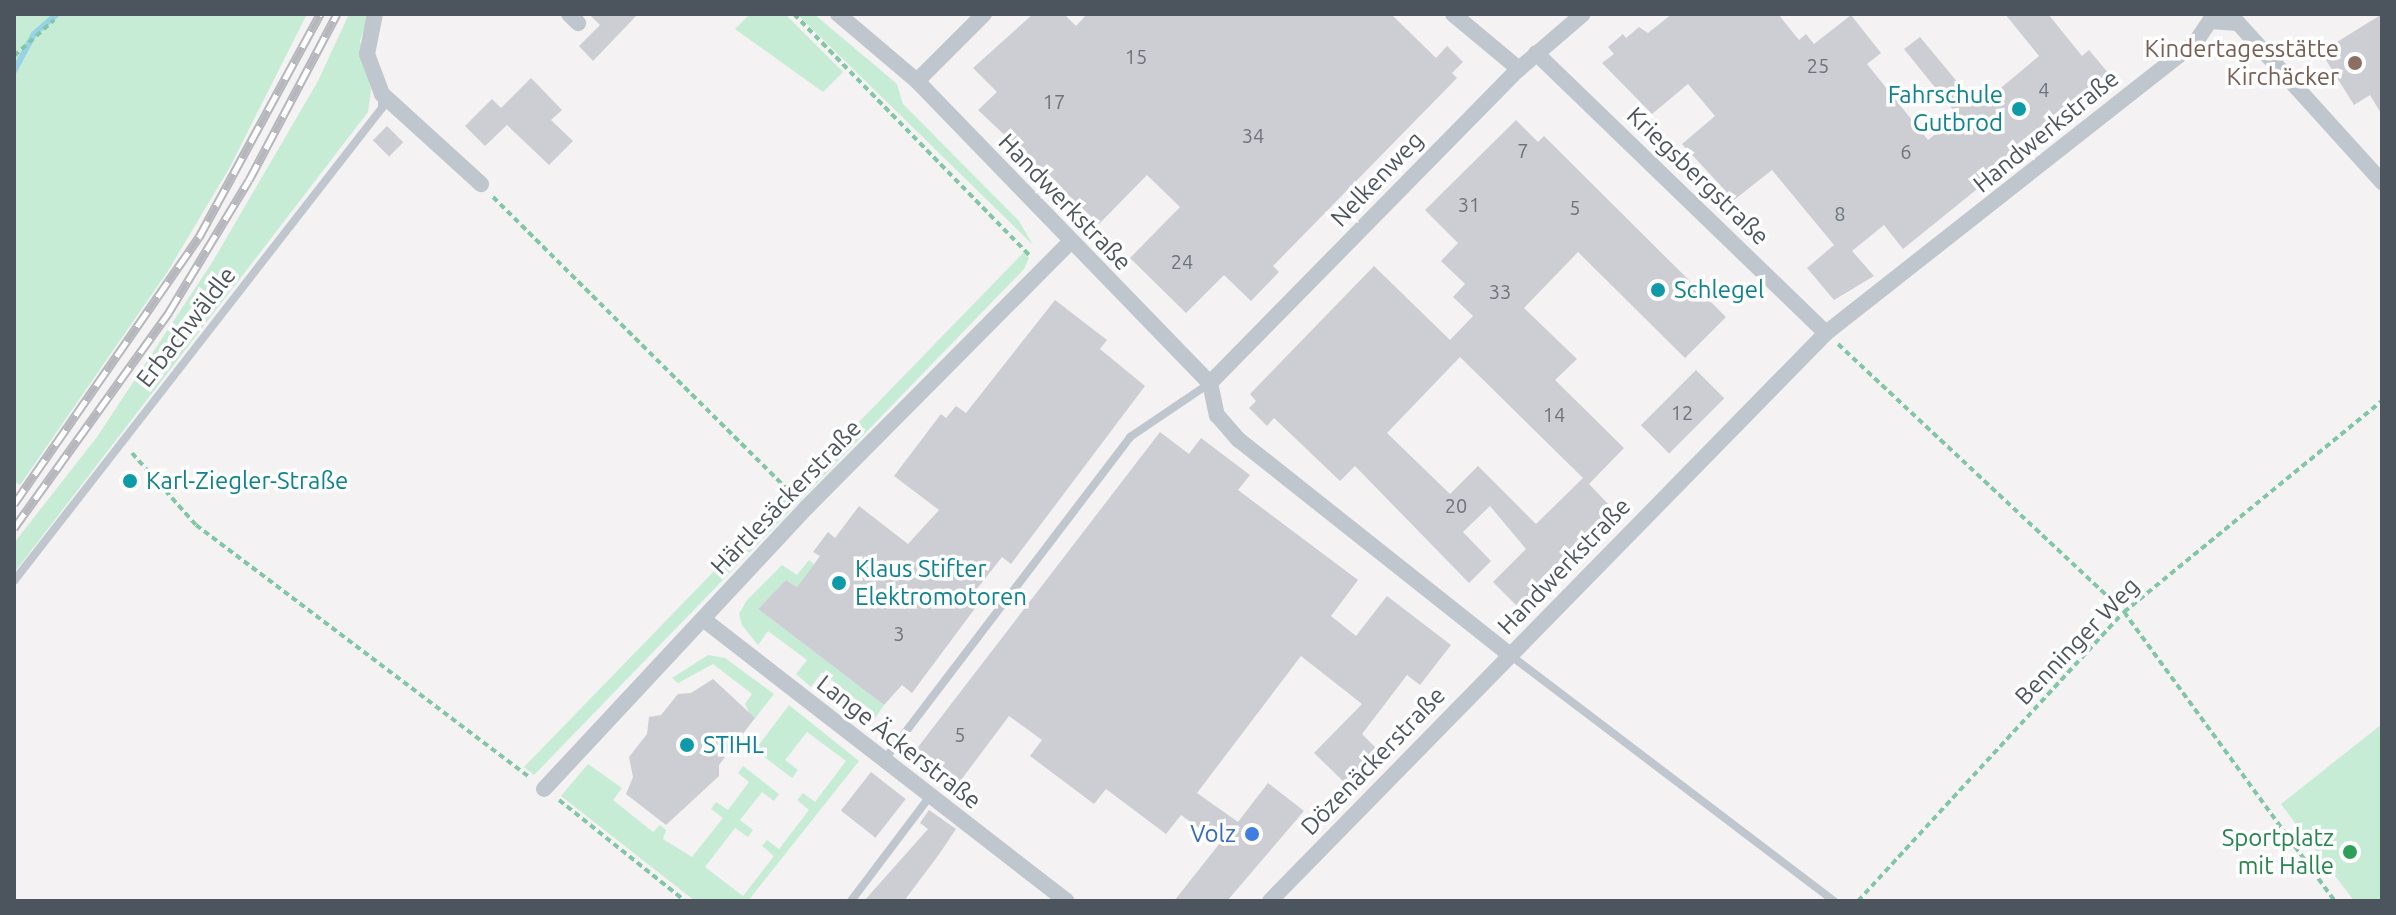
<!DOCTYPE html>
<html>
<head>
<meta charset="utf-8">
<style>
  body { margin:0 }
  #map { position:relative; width:2396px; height:915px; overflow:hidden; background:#f4f2f2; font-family:Ubuntu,sans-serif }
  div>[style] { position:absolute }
  .green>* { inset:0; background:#c6ecd6 }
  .stream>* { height:6px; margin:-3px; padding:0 3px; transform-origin:3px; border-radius:3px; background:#98d3e5 }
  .building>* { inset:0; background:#cdced4; transform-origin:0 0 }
  .path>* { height:4px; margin-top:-2px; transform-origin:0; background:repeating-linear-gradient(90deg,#81c7a7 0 6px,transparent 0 10px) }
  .service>* { height:8px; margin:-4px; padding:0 4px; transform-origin:4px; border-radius:4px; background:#c0c6cd }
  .minor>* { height:16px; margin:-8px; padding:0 8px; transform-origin:8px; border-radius:8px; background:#c0c6cd }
  .rail>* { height:9px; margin-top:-4.5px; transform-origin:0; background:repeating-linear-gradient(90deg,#fff 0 18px,#b5b7bc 0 36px); box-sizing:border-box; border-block:2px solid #b5b7bc }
  .dots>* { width:22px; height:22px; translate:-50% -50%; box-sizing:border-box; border:4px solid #fff; border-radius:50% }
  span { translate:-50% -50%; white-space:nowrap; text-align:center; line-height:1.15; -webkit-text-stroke:7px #fff; paint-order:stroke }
  .number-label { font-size:20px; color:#6c737c }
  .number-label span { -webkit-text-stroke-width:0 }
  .education-label { font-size:24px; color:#785e54 }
  .right { translate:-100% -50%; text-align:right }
  .culture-label { font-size:24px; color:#0d838f }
  .left { translate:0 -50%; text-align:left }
  .street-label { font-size:24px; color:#4c555e }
  .shop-label { font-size:24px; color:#366cbe }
  .leisure-label { font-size:24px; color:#27864d }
  .frame { position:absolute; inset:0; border:16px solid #4c555e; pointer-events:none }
</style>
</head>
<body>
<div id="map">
  <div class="green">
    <div style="clip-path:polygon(14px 14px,307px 14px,230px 167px,168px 271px,20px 485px,14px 481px)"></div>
    <div style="clip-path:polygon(349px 14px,369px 14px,360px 41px,371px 90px,368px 112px,14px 573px,14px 543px,97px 437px,213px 261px,318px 81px)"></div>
    <div style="clip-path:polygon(750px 14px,785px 14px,843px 72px,823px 92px,735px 29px)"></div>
    <div style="clip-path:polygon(797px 14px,814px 14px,897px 84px,903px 104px,1019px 221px,1033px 245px)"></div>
    <div style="clip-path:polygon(1024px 252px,1029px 258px,1024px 269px,534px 775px,524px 767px)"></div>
    <div style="clip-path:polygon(809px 560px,814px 564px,797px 587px,786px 580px,758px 609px,884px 705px,873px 721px,874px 712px,850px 695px,841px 706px,835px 702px,844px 690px,822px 672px,811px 687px,796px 674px,807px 660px,768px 631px,758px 645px,742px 625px,739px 614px,747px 600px,782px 565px,797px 575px)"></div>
    <div style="clip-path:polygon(708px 655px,725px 658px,774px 694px,753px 721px,745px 704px,752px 694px,713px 664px,678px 683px,672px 678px)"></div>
    <div style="clip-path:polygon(789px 705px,859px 761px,748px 901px,695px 901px,561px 796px,588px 764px,622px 788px,613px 800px,653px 832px,660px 825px,666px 830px,663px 839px,692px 857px,723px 818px,711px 809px,716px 802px,728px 810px,749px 782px,738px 773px,743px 766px,779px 794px,774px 801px,762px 792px,740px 820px,753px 830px,748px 837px,735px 828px,705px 867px,743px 896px,774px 856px,762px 846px,767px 840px,779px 849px,809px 810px,797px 800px,803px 793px,815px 802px,846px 761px,807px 732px,785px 760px,798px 770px,792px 778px,755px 750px)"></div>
    <div style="clip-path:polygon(2382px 724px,2382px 901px,2354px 901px,2281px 804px)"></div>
  </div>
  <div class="stream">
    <div style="left:14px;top:71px;width:42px;rotate:-61.6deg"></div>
    <div style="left:34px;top:34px;width:30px;rotate:-41deg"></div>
  </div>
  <div class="building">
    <div style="clip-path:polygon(589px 14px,638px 14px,593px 61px,579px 46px,600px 25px)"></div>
    <div style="clip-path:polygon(1033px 14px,1064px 14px,1076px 26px,1087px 14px,1391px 14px,1436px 58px,1447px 46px,1463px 62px,1452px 73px,1457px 78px,1273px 266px,1279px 272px,1251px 301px,1224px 275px,1186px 313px,1130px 258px,1180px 207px,1147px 175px,1099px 224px,978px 110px,997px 92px,973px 68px)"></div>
    <div style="clip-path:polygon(1672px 14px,1778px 14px,1799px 40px,1806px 34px,1814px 44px,1851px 15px,1881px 53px,1867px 64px,1928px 140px,1958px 116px,1904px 49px,1920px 37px,1978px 107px,2039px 56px,2005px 14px,2048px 14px,2082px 56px,2089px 50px,2115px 81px,2081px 109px,2075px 101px,2049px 121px,1997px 163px,2002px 169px,1903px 249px,1884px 225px,1852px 251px,1874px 276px,1834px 300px,1807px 268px,1834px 245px,1772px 170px,1734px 200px,1682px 144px,1715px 116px,1688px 84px,1652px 114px,1602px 63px,1614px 54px,1608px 47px,1623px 34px,1626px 38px,1639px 27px,1648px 33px)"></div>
    <div style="clip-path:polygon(2382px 14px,2382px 115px,2370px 95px,2354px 105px,2321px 52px)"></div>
    <div style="clip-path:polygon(531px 78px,562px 110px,551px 120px,573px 141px,549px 165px,507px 125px,485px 146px,465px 126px,492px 99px,501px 108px)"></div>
    <div style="clip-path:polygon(evenodd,1516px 120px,1538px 142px,1544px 136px,1726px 317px,1685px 358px,1578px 252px,1524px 308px,1577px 359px,1555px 380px,1624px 448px,1589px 484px,1613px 509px,1549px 572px,1554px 578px,1521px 610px,1493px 582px,1526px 549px,1490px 506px,1463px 532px,1491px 561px,1469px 583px,1355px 466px,1340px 481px,1274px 418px,1267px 426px,1249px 408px,1256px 401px,1250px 394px,1374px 266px,1450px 340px,1473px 316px,1453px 297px,1465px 284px,1441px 261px,1458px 243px,1425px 210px,1516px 120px,1460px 357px,1583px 478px,1536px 524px,1478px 466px,1450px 494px,1387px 433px,1460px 357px)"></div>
    <div style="left:387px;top:126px;width:23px;height:20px;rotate:45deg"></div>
    <div style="clip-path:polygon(1055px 300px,1107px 340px,1100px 349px,1145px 386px,1011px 564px,1002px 557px,968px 600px,976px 607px,912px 693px,902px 685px,884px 705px,758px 609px,786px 580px,797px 587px,820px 556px,813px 552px,828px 532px,835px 538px,859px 506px,908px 544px,939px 510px,894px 476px,941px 414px,946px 418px,956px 406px,966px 413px)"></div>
    <div style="left:1696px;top:370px;width:40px;height:78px;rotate:45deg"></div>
    <div style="clip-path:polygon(1160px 432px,1189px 454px,1201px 438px,1250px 475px,1238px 490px,1358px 580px,1331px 616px,1356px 636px,1387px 596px,1451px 645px,1420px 685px,1407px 675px,1362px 734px,1377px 749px,1344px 782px,1314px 753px,1362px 704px,1301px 656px,1197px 793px,1238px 822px,1268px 783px,1304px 811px,1227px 901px,1174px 901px,1220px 843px,1181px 815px,1166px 834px,1106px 789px,1094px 804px,1030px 756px,1042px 740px,1009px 716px,958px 784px,915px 751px)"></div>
    <div style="clip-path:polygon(713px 679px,755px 718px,719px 765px,719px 776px,666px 825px,626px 794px,633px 777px,629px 757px,647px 734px,649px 717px,661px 715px,678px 694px,691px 693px)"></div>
    <div style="left:871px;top:772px;width:44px;height:49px;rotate:38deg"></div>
    <div style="clip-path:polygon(929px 810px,956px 829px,940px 853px,904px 901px,864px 901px,928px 829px,920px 823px)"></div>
  </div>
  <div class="path">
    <div style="left:794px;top:14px;width:338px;rotate:45.7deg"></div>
    <div style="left:14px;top:56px;width:54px;rotate:-42deg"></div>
    <div style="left:493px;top:197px;width:423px;rotate:44.8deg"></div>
    <div style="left:1838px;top:344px;width:392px;rotate:43.1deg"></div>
    <div style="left:2124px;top:612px;width:358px;rotate:53.9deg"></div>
    <div style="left:132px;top:453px;width:96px;rotate:48.4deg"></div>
    <div style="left:196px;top:525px;width:419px;rotate:37.1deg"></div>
    <div style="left:559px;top:800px;width:161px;rotate:38.7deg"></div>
    <div style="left:1858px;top:901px;width:393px;rotate:-47.4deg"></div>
    <div style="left:2124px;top:612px;width:333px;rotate:-39.3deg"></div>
  </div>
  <div class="service">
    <div style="left:14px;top:581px;width:599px;rotate:-52.12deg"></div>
    <div style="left:382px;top:108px;width:12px;rotate:-90deg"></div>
    <div style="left:1510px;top:655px;width:407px;rotate:37.2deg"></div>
    <div style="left:885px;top:759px;width:405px;rotate:-52.7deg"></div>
    <div style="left:1130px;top:437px;width:97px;rotate:-34deg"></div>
    <div style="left:851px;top:901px;width:131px;rotate:-53deg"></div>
  </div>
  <div class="minor">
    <div style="left:375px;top:14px;width:41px;rotate:101.3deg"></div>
    <div style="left:367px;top:54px;width:43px;rotate:69.4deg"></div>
    <div style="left:382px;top:94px;width:134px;rotate:42.3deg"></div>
    <div style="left:569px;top:14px;width:13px;rotate:45deg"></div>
    <div style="left:838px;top:14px;width:104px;rotate:40.3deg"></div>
    <div style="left:917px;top:81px;width:421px;rotate:45.9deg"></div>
    <div style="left:1210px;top:383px;width:33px;rotate:78deg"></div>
    <div style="left:1217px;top:415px;width:33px;rotate:49deg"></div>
    <div style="left:1239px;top:440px;width:346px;rotate:38.4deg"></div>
    <div style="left:1453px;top:14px;width:86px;rotate:39.8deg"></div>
    <div style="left:2210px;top:21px;width:28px;rotate:4deg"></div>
    <div style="left:2238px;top:23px;width:215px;rotate:47.8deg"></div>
    <div style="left:1536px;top:53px;width:403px;rotate:44deg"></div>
    <div style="left:917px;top:81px;width:95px;rotate:-45deg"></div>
    <div style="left:1210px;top:383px;width:441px;rotate:-45.5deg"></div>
    <div style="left:1519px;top:69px;width:84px;rotate:-40.7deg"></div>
    <div style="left:703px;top:619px;width:460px;rotate:37.8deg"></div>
    <div style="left:544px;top:789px;width:384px;rotate:-47deg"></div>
    <div style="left:806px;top:508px;width:373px;rotate:-45.2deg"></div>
    <div style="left:1270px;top:901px;width:795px;rotate:-45.61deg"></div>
    <div style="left:1826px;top:333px;width:469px;rotate:-38.2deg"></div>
    <div style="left:2195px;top:43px;width:27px;rotate:-56deg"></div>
  </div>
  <div class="rail">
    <div style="left:14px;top:504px;width:325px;rotate:-55.3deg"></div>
    <div style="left:199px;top:237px;width:254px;rotate:-61.5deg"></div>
    <div style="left:14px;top:528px;width:266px;rotate:-54.3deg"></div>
    <div style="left:169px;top:312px;width:154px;rotate:-58.8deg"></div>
    <div style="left:249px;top:180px;width:188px;rotate:-62.1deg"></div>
  </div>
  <div class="dots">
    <div style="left:2355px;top:63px;background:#8d6e63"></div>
    <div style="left:2019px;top:109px;background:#0f9aa8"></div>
    <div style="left:1658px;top:290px;background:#0f9aa8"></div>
    <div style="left:130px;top:481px;background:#0f9aa8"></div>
    <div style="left:839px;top:583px;background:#0f9aa8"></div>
    <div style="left:687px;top:745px;background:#0f9aa8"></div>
    <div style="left:1252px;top:834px;background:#3f7fe0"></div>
    <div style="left:2350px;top:852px;background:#2e9e5b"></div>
  </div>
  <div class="number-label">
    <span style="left:1136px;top:56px">15</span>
    <span style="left:1818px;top:65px">25</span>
    <span style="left:2044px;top:89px">4</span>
    <span style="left:1054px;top:101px">17</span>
    <span style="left:1253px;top:135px">34</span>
    <span style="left:1523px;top:150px">7</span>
    <span style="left:1906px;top:151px">6</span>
    <span style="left:1469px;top:204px">31</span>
    <span style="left:1575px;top:207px">5</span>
    <span style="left:1840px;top:213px">8</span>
    <span style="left:1182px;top:261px">24</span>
    <span style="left:1500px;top:291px">33</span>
    <span style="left:1682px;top:412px">12</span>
    <span style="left:1554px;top:414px">14</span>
    <span style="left:1456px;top:505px">20</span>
    <span style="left:899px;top:633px">3</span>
    <span style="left:960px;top:734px">5</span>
  </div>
  <div class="education-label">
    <span class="right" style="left:2339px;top:63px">Kindertagesstätte<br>Kirchäcker</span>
  </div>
  <div class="culture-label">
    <span class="right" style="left:2003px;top:109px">Fahrschule<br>Gutbrod</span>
    <span class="left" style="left:1674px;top:290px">Schlegel</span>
    <span class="left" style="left:146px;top:481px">Karl-Ziegler-Straße</span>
    <span class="left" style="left:855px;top:583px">Klaus Stifter<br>Elektromotoren</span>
    <span class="left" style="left:703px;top:745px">STIHL</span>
  </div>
  <div class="street-label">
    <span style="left:2046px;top:131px;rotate:-39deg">Handwerkstraße</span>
    <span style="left:1698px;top:176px;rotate:44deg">Kriegsbergstraße</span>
    <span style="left:1377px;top:179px;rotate:-46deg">Nelkenweg</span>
    <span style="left:1065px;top:202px;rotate:46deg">Handwerkstraße</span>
    <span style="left:186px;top:327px;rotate:-52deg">Erbachwäldle</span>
    <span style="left:786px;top:497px;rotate:-46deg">Härtlesäckerstraße</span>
    <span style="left:1564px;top:566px;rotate:-46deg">Handwerkstraße</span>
    <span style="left:2077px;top:641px;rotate:-46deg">Benninger Weg</span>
    <span style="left:899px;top:742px;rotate:38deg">Lange Äckerstraße</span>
    <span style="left:1373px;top:761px;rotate:-46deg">Dözenäckerstraße</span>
  </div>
  <div class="shop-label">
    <span class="right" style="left:1236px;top:834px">Volz</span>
  </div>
  <div class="leisure-label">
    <span class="right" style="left:2334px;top:852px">Sportplatz<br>mit Halle</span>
  </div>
  <div class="frame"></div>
</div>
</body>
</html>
